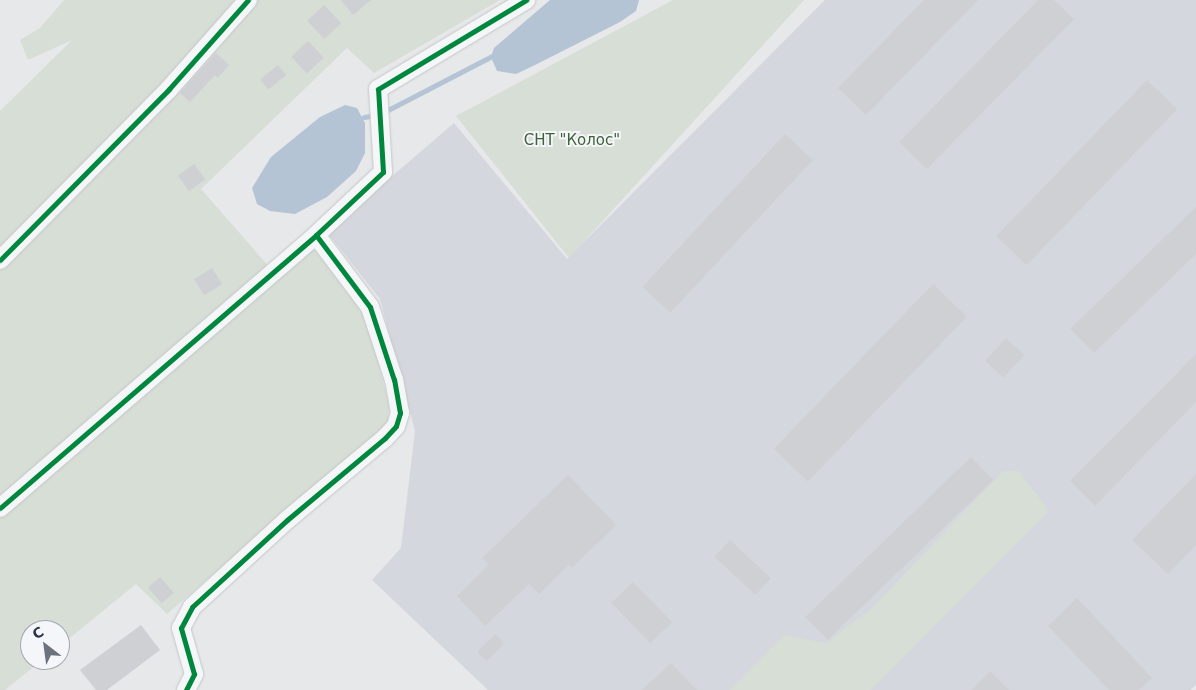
<!DOCTYPE html>
<html>
<head>
<meta charset="utf-8">
<style>
  body { margin:0 }
  #map { position:relative; width:1196px; height:690px; overflow:hidden; background:#e6e8ea; font-family:"DejaVu Sans",sans-serif }
  div>[style] { position:absolute }
  .built>* { inset:0; background:#d4d7dd }
  .green>* { inset:0; background:#d6ded6 }
  .water>* { inset:0; background:#b4c4d5 }
  .stream>* { height:5px; margin:-2.5px; padding:0 2.5px; transform-origin:2.5px; border-radius:2.5px; background:#b4c4d5 }
  .building>* { inset:0; background:#ced0d3; transform-origin:0 0 }
  .roads { filter:drop-shadow(0 0 1px #c4c6c8) drop-shadow(0 0 1px #c4c6c8) }
  .minor>* { height:18px; margin:-9px; padding:0 9px; transform-origin:9px; border-radius:9px; background:#f5f6f7 }
  .cycleway>* { height:5px; margin:-2.5px; padding:0 2.5px; transform-origin:2.5px; border-radius:2.5px; background:#00873e }
  span { translate:-50% -50%; white-space:nowrap; text-align:center; line-height:1.15; -webkit-text-stroke:4px #f4f6f9; paint-order:stroke }
  .park-label { font-size:15px; color:#3f6138 }
  .north { position:absolute; left:20px; top:620px; width:50px; height:50px; box-sizing:border-box; background:#f4f6f9; border:1px solid #a4a8b1; border-radius:50%; rotate:330deg; font-size:14px; font-weight:700; line-height:20px; text-align:center; color:#2b3445 }
  .north::after { content:''; display:block; margin:auto; width:18px; height:22px; background:#6c737f; clip-path:polygon(50% 0,100% 100%,50% 72%,0 100%) }
</style>
</head>
<body>
<div id="map">
  <div class="built">
    <div style="clip-path:polygon(825px 0,1196px 0,1196px 685px,1190px 690px,488px 690px,372px 580px,401px 548px,415px 431px,380px 299px,327px 232px,454px 123px,567px 259px)"></div>
  </div>
  <div class="green">
    <div style="clip-path:polygon(64px 0,500px 0,374px 73px,347px 48px,201px 189px,278px 277px,312px 247px,353px 296px,367px 316px,389px 405px,388px 423px,167px 614px,136px 584px,60px 646px,60px 630px,30px 630px,30px 660px,42px 660px,5px 690px,0 690px,0 111px,72px 40px,28px 60px,20px 40px,40px 28px)"></div>
    <div style="clip-path:polygon(673px 0,804px 0,569px 258px,456px 116px)"></div>
    <div style="clip-path:polygon(1003px 471px,1019px 471px,1049px 511px,871px 690px,730px 690px,784px 635px,826px 643px,871px 609px)"></div>
  </div>
  <div class="water">
    <div style="clip-path:polygon(550px 0,639px 0,636px 11px,620px 22px,535px 65px,516px 74px,497px 71px,491px 57px,494px 48px)"></div>
    <div style="clip-path:polygon(345px 105px,357px 108px,365px 123px,365px 153px,356px 171px,327px 197px,295px 214px,270px 211px,257px 204px,252px 188px,271px 157px,320px 117px)"></div>
  </div>
  <div class="stream">
    <div style="left:384px;top:112px;width:126px;rotate:-27.4deg"></div>
    <div style="left:364px;top:117px;width:12px;rotate:-9deg"></div>
  </div>
  <div class="building">
    <div style="clip-path:polygon(341px 0,371px 0,353px 15px)"></div>
    <div style="clip-path:polygon(924px 0,978px 0,866px 115px,838px 88px)"></div>
    <div style="clip-path:polygon(1038px 0,1054px 0,1074px 19px,927px 169px,899px 142px)"></div>
    <div style="left:324px;top:5px;width:25px;height:23px;rotate:47deg"></div>
    <div style="left:308px;top:41px;width:23px;height:23px;rotate:47deg"></div>
    <div style="clip-path:polygon(216px 53px,229px 65px,218px 78px,215px 75px,190px 102px,180px 93px)"></div>
    <div style="left:278px;top:65px;width:13px;height:23px;rotate:51deg"></div>
    <div style="left:1147px;top:80px;width:42px;height:217px;rotate:44deg"></div>
    <div style="left:785px;top:134px;width:38px;height:209px;rotate:43deg"></div>
    <div style="left:194px;top:164px;width:19px;height:20px;rotate:54deg"></div>
    <div style="clip-path:polygon(1196px 207px,1196px 254px,1094px 353px,1070px 329px)"></div>
    <div style="left:212px;top:268px;width:19px;height:21px;rotate:58deg"></div>
    <div style="left:933px;top:284px;width:47px;height:229px;rotate:44deg"></div>
    <div style="left:1006px;top:338px;width:25px;height:31px;rotate:43deg"></div>
    <div style="clip-path:polygon(1196px 354px,1196px 402px,1095px 506px,1070px 481px)"></div>
    <div style="left:971px;top:457px;width:32px;height:230px;rotate:46deg"></div>
    <div style="clip-path:polygon(1196px 474px,1196px 545px,1168px 574px,1132px 540px)"></div>
    <div style="clip-path:polygon(568px 475px,616px 525px,572px 568px,569px 565px,539px 594px,529px 584px,485px 626px,457px 596px,489px 565px,482px 558px)"></div>
    <div style="left:730px;top:540px;width:56px;height:23px;rotate:43deg"></div>
    <div style="left:160px;top:577px;width:21px;height:16px;rotate:49deg"></div>
    <div style="left:633px;top:582px;width:56px;height:30px;rotate:46deg"></div>
    <div style="clip-path:polygon(1077px 598px,1152px 678px,1139px 690px,1109px 690px,1048px 626px)"></div>
    <div style="clip-path:polygon(141px 625px,160px 650px,107px 690px,96px 690px,80px 670px)"></div>
    <div style="left:495px;top:634px;width:13px;height:25px;rotate:45deg"></div>
    <div style="clip-path:polygon(671px 663px,697px 690px,642px 690px)"></div>
    <div style="clip-path:polygon(990px 671px,1009px 690px,972px 690px)"></div>
  </div>
  <div class="roads">
    <div class="minor">
      <div style="left:0;top:260px;width:240px;rotate:-45.3deg"></div>
      <div style="left:169px;top:89px;width:119px;rotate:-48.4deg"></div>
      <div style="left:0;top:508px;width:418px;rotate:-40.8deg"></div>
      <div style="left:316px;top:235px;width:92px;rotate:-43.2deg"></div>
      <div style="left:383px;top:172px;width:83px;rotate:-93.4deg"></div>
      <div style="left:378px;top:89px;width:173px;rotate:-31deg"></div>
      <div style="left:186px;top:690px;width:18px;rotate:-63deg"></div>
      <div style="left:194px;top:674px;width:48px;rotate:-105.8deg"></div>
      <div style="left:181px;top:628px;width:24px;rotate:-62deg"></div>
      <div style="left:192px;top:607px;width:129px;rotate:-42.5deg"></div>
      <div style="left:287px;top:520px;width:128px;rotate:-39.9deg"></div>
      <div style="left:385px;top:438px;width:16px;rotate:-47deg"></div>
      <div style="left:396px;top:426px;width:14px;rotate:-73deg"></div>
      <div style="left:400px;top:413px;width:34px;rotate:-100deg"></div>
      <div style="left:394px;top:380px;width:77px;rotate:-108.2deg"></div>
      <div style="left:370px;top:307px;width:90px;rotate:-126.9deg"></div>
    </div>
  </div>
  <div class="cycleway">
    <div style="left:0;top:260px;width:240px;rotate:-45.3deg"></div>
    <div style="left:169px;top:89px;width:119px;rotate:-48.4deg"></div>
    <div style="left:0;top:508px;width:418px;rotate:-40.8deg"></div>
    <div style="left:316px;top:235px;width:92px;rotate:-43.2deg"></div>
    <div style="left:383px;top:172px;width:83px;rotate:-93.4deg"></div>
    <div style="left:378px;top:89px;width:173px;rotate:-31deg"></div>
    <div style="left:186px;top:690px;width:18px;rotate:-63deg"></div>
    <div style="left:194px;top:674px;width:48px;rotate:-105.8deg"></div>
    <div style="left:181px;top:628px;width:24px;rotate:-62deg"></div>
    <div style="left:192px;top:607px;width:129px;rotate:-42.5deg"></div>
    <div style="left:287px;top:520px;width:128px;rotate:-39.9deg"></div>
    <div style="left:385px;top:438px;width:16px;rotate:-47deg"></div>
    <div style="left:396px;top:426px;width:14px;rotate:-73deg"></div>
    <div style="left:400px;top:413px;width:34px;rotate:-100deg"></div>
    <div style="left:394px;top:380px;width:77px;rotate:-108.2deg"></div>
    <div style="left:370px;top:307px;width:90px;rotate:-126.9deg"></div>
  </div>
  <div class="park-label">
    <span style="left:572px;top:141px">СНТ "Колос"</span>
  </div>
  <div class="north">С</div>
</div>
</body>
</html>
